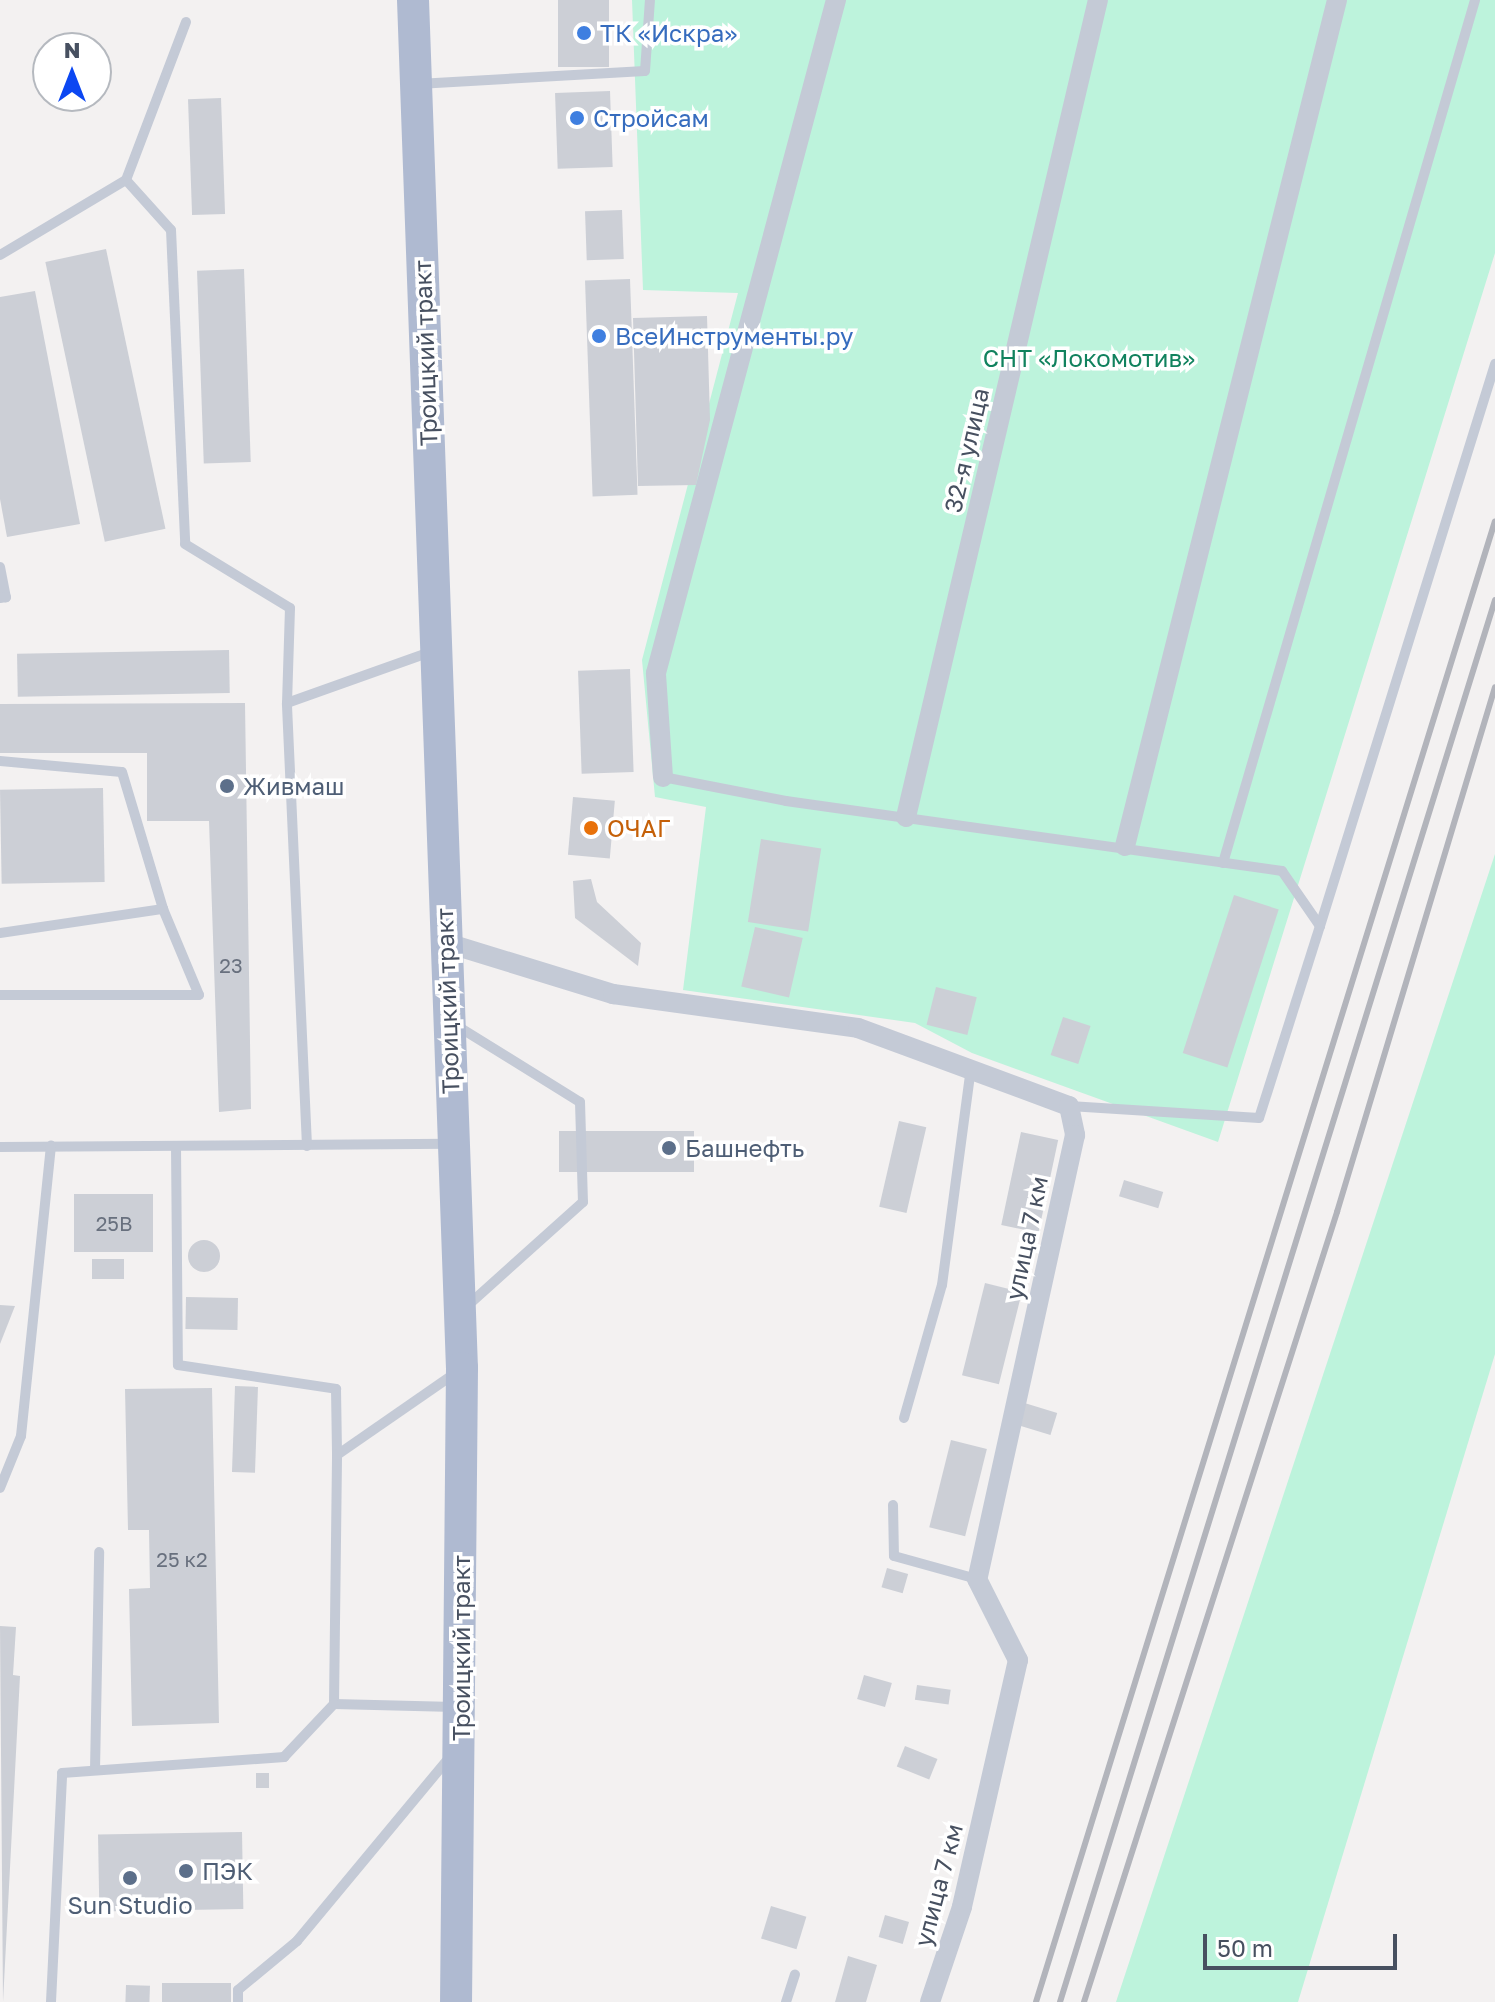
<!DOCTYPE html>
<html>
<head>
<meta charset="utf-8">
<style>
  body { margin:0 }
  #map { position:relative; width:1495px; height:2002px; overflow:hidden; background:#f3f1f1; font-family:"Golos Text",sans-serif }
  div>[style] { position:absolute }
  .green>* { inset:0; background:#bdf3dc }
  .building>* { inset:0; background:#cccfd6; transform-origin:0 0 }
  .round { border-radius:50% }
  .lane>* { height:10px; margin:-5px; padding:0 5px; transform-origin:5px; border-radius:5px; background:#c4cad6 }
  .street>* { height:20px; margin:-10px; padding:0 10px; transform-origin:10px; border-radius:10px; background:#c4cad6 }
  .primary>* { height:32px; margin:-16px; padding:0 16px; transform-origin:16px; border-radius:16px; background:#afbad1 }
  .rail>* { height:6px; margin:-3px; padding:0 3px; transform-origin:3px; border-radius:3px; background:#b2b4bb }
  .dots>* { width:22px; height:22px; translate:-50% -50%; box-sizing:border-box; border:4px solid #fff; border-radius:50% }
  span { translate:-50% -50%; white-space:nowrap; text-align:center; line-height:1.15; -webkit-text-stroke:7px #fff; paint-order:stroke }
  .number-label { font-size:20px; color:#68707e }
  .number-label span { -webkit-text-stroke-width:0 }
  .shop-label { font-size:24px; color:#366cbe }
  .left { translate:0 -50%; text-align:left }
  .street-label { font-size:24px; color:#475060 }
  .park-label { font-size:24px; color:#11825e }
  .service-label { font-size:24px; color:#4e5e75 }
  .food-label { font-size:24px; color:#c56008 }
  .north { position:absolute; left:32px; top:32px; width:80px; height:80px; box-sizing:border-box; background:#fff; border:2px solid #b5b9bf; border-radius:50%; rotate:0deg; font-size:22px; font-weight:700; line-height:32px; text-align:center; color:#475060 }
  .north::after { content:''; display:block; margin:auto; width:28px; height:36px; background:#0c47f2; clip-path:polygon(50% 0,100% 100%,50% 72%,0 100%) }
  .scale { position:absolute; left:1203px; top:1934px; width:194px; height:36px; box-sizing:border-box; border:4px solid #475060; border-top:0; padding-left:10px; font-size:24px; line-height:28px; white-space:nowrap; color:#475060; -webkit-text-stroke:6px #fff; paint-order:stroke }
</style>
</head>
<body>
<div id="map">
  <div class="green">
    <div style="clip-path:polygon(632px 0,1495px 0,1495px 253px,1218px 1142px,972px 1053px,915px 1023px,683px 990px,706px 807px,655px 797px,642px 660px,738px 293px,643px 290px)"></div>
    <div style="clip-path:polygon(1495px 854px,1495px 1354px,1298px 2002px,1116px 2002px)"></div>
  </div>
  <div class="building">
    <div style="left:558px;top:0;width:51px;height:67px"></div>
    <div style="left:610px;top:91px;width:76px;height:55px;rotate:88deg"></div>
    <div style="left:221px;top:98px;width:116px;height:33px;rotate:88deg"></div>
    <div style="left:622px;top:210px;width:49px;height:37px;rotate:88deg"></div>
    <div style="left:106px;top:249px;width:286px;height:62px;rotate:78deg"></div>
    <div style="left:244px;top:269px;width:193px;height:47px;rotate:88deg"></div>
    <div style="left:630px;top:279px;width:216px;height:45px;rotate:88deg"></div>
    <div style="clip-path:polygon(35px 291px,80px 524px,7px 537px,0 499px,0 297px)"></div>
    <div style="clip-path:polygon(707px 316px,710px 420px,696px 485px,638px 486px,633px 318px)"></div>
    <div style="left:229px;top:650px;width:43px;height:212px;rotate:89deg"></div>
    <div style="left:630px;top:669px;width:103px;height:52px;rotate:88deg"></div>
    <div style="clip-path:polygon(245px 703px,251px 1109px,219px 1112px,209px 821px,147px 821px,147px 753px,0 753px,0 704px)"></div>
    <div style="left:103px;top:788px;width:94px;height:103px;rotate:89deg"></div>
    <div style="left:573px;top:797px;width:42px;height:58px;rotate:5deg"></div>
    <div style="left:761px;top:839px;width:61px;height:84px;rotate:9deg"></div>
    <div style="clip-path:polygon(591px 879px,597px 902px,641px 943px,638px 966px,575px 918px,573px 881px)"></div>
    <div style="left:1234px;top:895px;width:47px;height:166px;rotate:18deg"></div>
    <div style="left:755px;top:927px;width:49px;height:61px;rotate:13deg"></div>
    <div style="left:936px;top:987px;width:42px;height:39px;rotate:14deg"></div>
    <div style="left:1063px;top:1017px;width:29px;height:40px;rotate:18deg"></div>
    <div style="left:899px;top:1121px;width:28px;height:88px;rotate:13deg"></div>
    <div style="left:694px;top:1131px;width:41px;height:135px;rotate:90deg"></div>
    <div style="left:1021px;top:1132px;width:38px;height:95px;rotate:12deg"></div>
    <div style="left:1124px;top:1180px;width:41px;height:17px;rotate:17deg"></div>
    <div style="left:74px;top:1194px;width:79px;height:58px"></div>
    <div class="round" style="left:188px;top:1240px;width:32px;height:32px"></div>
    <div style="left:92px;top:1259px;width:32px;height:20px"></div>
    <div style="left:985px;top:1283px;width:38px;height:95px;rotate:14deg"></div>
    <div style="left:186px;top:1297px;width:52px;height:32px;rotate:1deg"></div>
    <div style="clip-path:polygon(0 1305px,15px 1306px,0 1344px)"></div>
    <div style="left:235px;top:1386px;width:23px;height:86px;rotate:2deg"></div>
    <div style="clip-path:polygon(212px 1388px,219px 1723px,132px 1726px,129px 1589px,150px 1588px,149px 1530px,128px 1530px,125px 1389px)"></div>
    <div style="left:1018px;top:1401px;width:41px;height:23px;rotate:17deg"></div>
    <div style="left:951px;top:1440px;width:37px;height:90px;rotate:14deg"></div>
    <div style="left:887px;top:1568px;width:22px;height:20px;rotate:16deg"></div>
    <div style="clip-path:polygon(0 1626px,16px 1627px,13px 1675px,20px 1676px,3px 2002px)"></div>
    <div style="left:864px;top:1675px;width:29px;height:25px;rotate:16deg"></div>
    <div style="left:917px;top:1685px;width:34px;height:15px;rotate:8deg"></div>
    <div style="left:905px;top:1746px;width:35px;height:22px;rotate:22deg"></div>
    <div style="left:256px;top:1773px;width:13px;height:15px"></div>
    <div style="left:242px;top:1832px;width:77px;height:144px;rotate:89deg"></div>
    <div style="left:771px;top:1906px;width:37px;height:34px;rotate:17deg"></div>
    <div style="left:885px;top:1915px;width:25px;height:23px;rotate:16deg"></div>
    <div style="clip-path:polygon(848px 1956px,877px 1965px,866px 2002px,835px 2002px)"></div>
    <div style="left:162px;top:1983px;width:69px;height:19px"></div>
    <div style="left:126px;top:1985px;width:24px;height:17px;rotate:2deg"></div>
  </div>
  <div class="lane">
    <div style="left:418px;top:84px;width:227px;rotate:-3.3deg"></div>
    <div style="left:645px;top:71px;width:71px;rotate:-86deg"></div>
    <div style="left:126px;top:180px;width:67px;rotate:48deg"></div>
    <div style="left:171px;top:230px;width:314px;rotate:87.4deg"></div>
    <div style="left:185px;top:544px;width:123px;rotate:31.4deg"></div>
    <div style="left:290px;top:608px;width:95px;rotate:91.8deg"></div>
    <div style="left:0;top:255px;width:147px;rotate:-30.8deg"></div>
    <div style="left:126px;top:180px;width:169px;rotate:-69.2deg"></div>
    <div style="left:0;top:567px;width:31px;rotate:79deg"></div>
    <div style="left:6px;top:597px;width:6px;rotate:171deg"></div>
    <div style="left:0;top:761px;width:122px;rotate:5.2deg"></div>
    <div style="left:122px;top:772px;width:143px;rotate:73.3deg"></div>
    <div style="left:163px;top:909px;width:93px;rotate:67.3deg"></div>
    <div style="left:199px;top:995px;width:199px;rotate:180deg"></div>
    <div style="left:663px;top:777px;width:125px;rotate:11deg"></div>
    <div style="left:786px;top:801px;width:501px;rotate:8.03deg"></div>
    <div style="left:1282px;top:871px;width:67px;rotate:55.4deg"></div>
    <div style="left:1320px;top:926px;width:201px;rotate:107.6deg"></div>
    <div style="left:1259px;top:1118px;width:190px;rotate:-176.4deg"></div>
    <div style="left:1223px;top:863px;width:899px;rotate:-73.72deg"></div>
    <div style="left:1320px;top:926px;width:589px;rotate:-72.7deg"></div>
    <div style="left:0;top:933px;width:165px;rotate:-8.4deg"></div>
    <div style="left:454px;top:1024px;width:148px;rotate:31.8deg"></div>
    <div style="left:580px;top:1102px;width:100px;rotate:88.3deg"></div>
    <div style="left:583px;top:1202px;width:156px;rotate:138.1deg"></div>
    <div style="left:176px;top:1146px;width:219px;rotate:89.5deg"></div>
    <div style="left:178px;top:1365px;width:160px;rotate:8.6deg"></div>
    <div style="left:336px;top:1389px;width:66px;rotate:89.1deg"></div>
    <div style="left:307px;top:1146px;width:443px;rotate:-92.6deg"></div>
    <div style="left:287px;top:703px;width:155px;rotate:-19.6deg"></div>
    <div style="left:0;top:1147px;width:449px;rotate:-0.4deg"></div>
    <div style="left:904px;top:1418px;width:138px;rotate:-74.1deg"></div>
    <div style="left:942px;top:1285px;width:219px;rotate:-82.4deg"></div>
    <div style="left:0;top:1488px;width:56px;rotate:-68deg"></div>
    <div style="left:21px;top:1436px;width:292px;rotate:-84.1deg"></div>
    <div style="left:893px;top:1505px;width:51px;rotate:88.9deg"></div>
    <div style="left:894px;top:1556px;width:86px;rotate:15.5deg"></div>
    <div style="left:455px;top:1707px;width:121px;rotate:-178.6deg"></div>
    <div style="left:334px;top:1704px;width:249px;rotate:-89.3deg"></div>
    <div style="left:337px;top:1455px;width:146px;rotate:-34.7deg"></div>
    <div style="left:95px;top:1770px;width:218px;rotate:-88.9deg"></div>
    <div style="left:51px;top:2002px;width:229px;rotate:-87.2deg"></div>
    <div style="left:62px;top:1773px;width:223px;rotate:-4.1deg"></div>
    <div style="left:284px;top:1757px;width:73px;rotate:-46.7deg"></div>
    <div style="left:238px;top:2002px;width:12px;rotate:-90deg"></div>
    <div style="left:238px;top:1990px;width:77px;rotate:-39.7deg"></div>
    <div style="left:297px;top:1941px;width:238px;rotate:-50.3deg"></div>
    <div style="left:786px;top:2002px;width:29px;rotate:-72deg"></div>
  </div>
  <div class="street">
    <div style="left:663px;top:777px;width:104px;rotate:-93.9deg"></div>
    <div style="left:656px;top:673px;width:697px;rotate:-75.03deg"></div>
    <div style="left:906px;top:817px;width:839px;rotate:-76.78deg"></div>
    <div style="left:1125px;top:846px;width:872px;rotate:-75.93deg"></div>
    <div style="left:447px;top:943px;width:174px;rotate:17.1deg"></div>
    <div style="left:613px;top:994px;width:247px;rotate:7.9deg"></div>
    <div style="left:858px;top:1028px;width:225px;rotate:20.3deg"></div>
    <div style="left:1069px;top:1106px;width:30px;rotate:78deg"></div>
    <div style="left:1075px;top:1135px;width:455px;rotate:102.4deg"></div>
    <div style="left:977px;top:1579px;width:91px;rotate:63.2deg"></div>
    <div style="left:1018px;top:1660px;width:253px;rotate:102.8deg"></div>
    <div style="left:962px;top:1907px;width:100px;rotate:108.6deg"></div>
  </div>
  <div class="primary">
    <div style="left:413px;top:0;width:1369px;rotate:87.95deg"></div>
    <div style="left:462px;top:1368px;width:634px;rotate:90.54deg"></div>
  </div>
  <div class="rail">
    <div style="left:1036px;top:2002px;width:1550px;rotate:-72.78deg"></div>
    <div style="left:1060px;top:2002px;width:1468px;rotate:-72.76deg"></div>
    <div style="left:1084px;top:2002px;width:830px;rotate:-72.24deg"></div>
    <div style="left:1337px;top:1212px;width:548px;rotate:-73.25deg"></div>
  </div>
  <div class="dots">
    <div style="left:584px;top:33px;background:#3f7fe0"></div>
    <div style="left:577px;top:118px;background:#3f7fe0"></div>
    <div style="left:599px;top:336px;background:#3f7fe0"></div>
    <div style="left:227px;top:786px;background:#5c6f8a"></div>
    <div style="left:591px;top:828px;background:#e8710a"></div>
    <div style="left:669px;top:1148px;background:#5c6f8a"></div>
    <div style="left:186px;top:1871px;background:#5c6f8a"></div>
    <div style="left:130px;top:1878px;background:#5c6f8a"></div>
  </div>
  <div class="number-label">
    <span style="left:231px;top:965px">23</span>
    <span style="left:114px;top:1223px">25В</span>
    <span style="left:182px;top:1559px">25 к2</span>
  </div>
  <div class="shop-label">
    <span class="left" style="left:600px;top:33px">ТК «Искра»</span>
    <span class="left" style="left:593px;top:118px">Стройсам</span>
    <span class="left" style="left:615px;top:336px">ВсеИнструменты.ру</span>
  </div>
  <div class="street-label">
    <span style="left:425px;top:353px;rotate:-92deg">Троицкий тракт</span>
    <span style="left:966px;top:450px;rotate:-77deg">32-я улица</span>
    <span style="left:447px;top:1001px;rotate:-92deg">Троицкий тракт</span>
    <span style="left:1026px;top:1238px;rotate:-78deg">улица 7 км</span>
    <span style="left:461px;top:1648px;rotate:-90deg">Троицкий тракт</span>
    <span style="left:938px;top:1885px;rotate:-75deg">улица 7 км</span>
  </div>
  <div class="park-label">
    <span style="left:1089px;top:358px">СНТ «Локомотив»</span>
  </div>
  <div class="service-label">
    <span class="left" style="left:243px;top:786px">Живмаш</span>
    <span class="left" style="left:685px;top:1148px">Башнефть</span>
    <span class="left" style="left:202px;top:1871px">ПЭК</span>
    <span style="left:130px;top:1905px">Sun Studio</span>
  </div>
  <div class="food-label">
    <span class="left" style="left:607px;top:828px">ОЧАГ</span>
  </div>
  <div class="north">N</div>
  <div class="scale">50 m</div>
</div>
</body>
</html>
